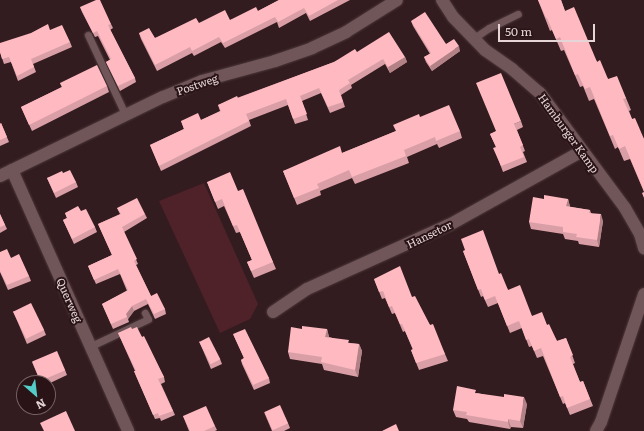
<!DOCTYPE html>
<html>
<head>
<meta charset="utf-8">
<style>
  body { margin:0 }
  #map { position:relative; width:644px; height:431px; overflow:hidden; background:#331c1f; font-family:Literata,serif }
  div>[style] { position:absolute }
  .green>* { inset:0; background:#4f2129 }
  .roads { filter:drop-shadow(0 0 1px #4b383a) drop-shadow(0 0 1px #4b383a) }
  .lane>* { height:7px; margin:-3.5px; padding:0 3.5px; transform-origin:3.5px; border-radius:3.5px; background:#715659 }
  .street>* { height:12px; margin:-6px; padding:0 6px; transform-origin:6px; border-radius:6px; background:#715659 }
  .wall>* { inset:0; background:#da9fa6 }
  .shaded-wall>* { inset:0; background:#b28287 }
  .building>* { inset:0; background:#feb9c1; transform-origin:0 0 }
  span { translate:-50% -50%; white-space:nowrap; text-align:center; line-height:1.15; -webkit-text-stroke:4px #291316; paint-order:stroke }
  .street-label { font-size:11px; color:#e5d5d7 }
  .north { position:absolute; left:16px; top:375px; width:40px; height:40px; box-sizing:border-box; background:#291316; border:1px solid #746163; border-radius:50%; rotate:152deg; font-size:11px; font-weight:700; line-height:16px; text-align:center; color:#e5d5d7 }
  .north::after { content:''; display:block; margin:auto; width:14px; height:18px; background:#54cdc8; clip-path:polygon(50% 0,100% 100%,50% 72%,0 100%) }
  .scale { position:absolute; left:498px; top:24px; width:97px; height:18px; box-sizing:border-box; border:2px solid #e5d5d7; border-top:0; padding-left:5px; font-size:12px; line-height:14px; white-space:nowrap; color:#e5d5d7; -webkit-text-stroke:3px #291316; paint-order:stroke }
</style>
</head>
<body>
<div id="map">
  <div class="green">
    <div style="clip-path:polygon(204px 183px,258px 304px,250px 319px,220px 333px,159px 201px)"></div>
  </div>
  <div class="roads">
    <div class="lane">
      <div style="left:88px;top:35px;width:87px;rotate:64.9deg"></div>
      <div style="left:474px;top:38px;width:18px;rotate:-34deg"></div>
      <div style="left:489px;top:28px;width:32px;rotate:-26deg"></div>
      <div style="left:91px;top:346px;width:63px;rotate:-25.3deg"></div>
      <div style="left:148px;top:319px;width:7px;rotate:-117deg"></div>
    </div>
    <div class="street">
      <div style="left:442px;top:0;width:20px;rotate:57deg"></div>
      <div style="left:453px;top:17px;width:46px;rotate:45.9deg"></div>
      <div style="left:485px;top:50px;width:33px;rotate:35deg"></div>
      <div style="left:512px;top:69px;width:37px;rotate:41deg"></div>
      <div style="left:540px;top:93px;width:143px;rotate:53.5deg"></div>
      <div style="left:625px;top:208px;width:30px;rotate:60deg"></div>
      <div style="left:640px;top:234px;width:15px;rotate:74deg"></div>
      <div style="left:12px;top:170px;width:286px;rotate:66deg"></div>
      <div style="left:0;top:176px;width:181px;rotate:-25.9deg"></div>
      <div style="left:163px;top:97px;width:42px;rotate:-22.3deg"></div>
      <div style="left:202px;top:81px;width:76px;rotate:-15.3deg"></div>
      <div style="left:275px;top:61px;width:39px;rotate:-19deg"></div>
      <div style="left:312px;top:48px;width:38px;rotate:-25deg"></div>
      <div style="left:346px;top:32px;width:60px;rotate:-32.1deg"></div>
      <div style="left:273px;top:312px;width:41px;rotate:-34.1deg"></div>
      <div style="left:307px;top:289px;width:156px;rotate:-24.3deg"></div>
      <div style="left:449px;top:225px;width:152px;rotate:-29.1deg"></div>
      <div style="left:596px;top:431px;width:10px;rotate:-61deg"></div>
      <div style="left:601px;top:422px;width:135px;rotate:-71.4deg"></div>
    </div>
  </div>
  <div class="wall">
    <div style="clip-path:polygon(279px 0,350px 0,310px 21px,306px 13px,279px 28px,277px 22px,225px 48px,221px 42px,194px 56px,192px 53px,157px 71px,141px 39px,139px 33px,155px 38px,199px 23px,230px 20px,258px 11px)"></div>
    <div style="clip-path:polygon(538px 0,561px 0,565px 11px,608px 79px,626px 98px,631px 110px,629px 111px,632px 119px,644px 139px,644px 192px,630px 159px,624px 161px,618px 147px,615px 149px,594px 99px,589px 101px,583px 86px,580px 87px,564px 50px,561px 51px,552px 30px,550px 31px)"></div>
    <div style="clip-path:polygon(80px 7px,111px 24px,113px 28px,110px 30px,135px 78px,136px 82px,120px 91px,106px 62px,110px 60px,98px 36px,95px 37px,82px 12px)"></div>
    <div style="clip-path:polygon(411px 21px,446px 44px,460px 51px,432px 71px,426px 62px,424px 57px,430px 54px,413px 26px)"></div>
    <div style="clip-path:polygon(50px 30px,70px 42px,72px 47px,33px 64px,36px 72px,18px 81px,11px 62px,4px 64px,0 52px)"></div>
    <div style="clip-path:polygon(357px 52px,405px 57px,407px 62px,390px 73px,385px 64px,351px 85px,352px 88px,341px 95px,345px 107px,330px 113px,321px 93px,302px 101px,308px 120px,295px 124px,288px 105px,249px 120px,251px 126px,161px 171px,150px 145px,184px 129px,181px 121px,201px 120px,220px 111px,218px 105px,334px 62px)"></div>
    <div style="clip-path:polygon(60px 83px,107px 86px,109px 92px,32px 131px,21px 107px,62px 87px)"></div>
    <div style="clip-path:polygon(420px 117px,460px 131px,462px 138px,439px 148px,437px 144px,407px 157px,409px 163px,355px 184px,352px 178px,320px 191px,321px 195px,297px 205px,283px 171px,342px 153px,396px 131px)"></div>
    <div style="clip-path:polygon(521px 121px,523px 127px,517px 130px,525px 151px,523px 152px,527px 162px,503px 172px,496px 153px,496px 147px,490px 134px)"></div>
    <div style="clip-path:polygon(1px 123px,9px 142px,0 146px,0 124px)"></div>
    <div style="clip-path:polygon(63px 173px,76px 182px,78px 187px,56px 198px,47px 178px)"></div>
    <div style="clip-path:polygon(207px 182px,238px 191px,273px 262px,276px 269px,254px 278px,247px 262px,252px 260px,240px 232px,236px 233px,224px 206px,218px 209px)"></div>
    <div style="clip-path:polygon(544px 199px,568px 199px,570px 207px,590px 210px,591px 213px,603px 221px,599px 247px,579px 244px,578px 241px,565px 239px,563px 234px,531px 229px,529px 222px)"></div>
    <div style="clip-path:polygon(117px 208px,145px 214px,147px 218px,124px 232px,138px 264px,136px 265px,151px 296px,165px 309px,166px 314px,155px 319px,148px 304px,134px 311px,128px 319px,129px 322px,113px 329px,102px 304px,127px 291px,120px 274px,96px 284px,88px 266px,112px 255px,98px 224px,120px 214px)"></div>
    <div style="clip-path:polygon(81px 211px,95px 227px,97px 232px,74px 244px,63px 220px,67px 218px,65px 213px)"></div>
    <div style="clip-path:polygon(0 214px,7px 229px,0 233px)"></div>
    <div style="clip-path:polygon(463px 251px,499px 274px,508px 290px,532px 316px,547px 325px,557px 341px,566px 338px,575px 363px,573px 364px,580px 382px,583px 381px,593px 406px,570px 415px,565px 403px,563px 404px,543px 356px,537px 358px,532px 346px,529px 347px,522px 328px,510px 333px,498px 303px,488px 307px,483px 296px,481px 297px)"></div>
    <div style="clip-path:polygon(0 252px,11px 258px,29px 276px,31px 281px,8px 290px,0 272px)"></div>
    <div style="clip-path:polygon(374px 279px,412px 297px,430px 325px,445px 354px,448px 361px,419px 370px,411px 350px,413px 350px,405px 331px,403px 332px,395px 313px,392px 314px,385px 298px,382px 299px)"></div>
    <div style="clip-path:polygon(13px 311px,44px 330px,46px 335px,27px 344px)"></div>
    <div style="clip-path:polygon(132px 329px,142px 337px,164px 377px,165px 382px,161px 384px,175px 415px,161px 421px,160px 418px,155px 419px,136px 376px,134px 371px,135px 371px,118px 333px)"></div>
    <div style="clip-path:polygon(302px 329px,327px 329px,329px 337px,350px 343px,359px 344px,362px 351px,358px 377px,324px 370px,322px 364px,290px 359px,288px 352px)"></div>
    <div style="clip-path:polygon(233px 334px,269px 378px,270px 383px,254px 390px,242px 364px,241px 360px,244px 358px)"></div>
    <div style="clip-path:polygon(199px 341px,220px 359px,222px 364px,211px 369px)"></div>
    <div style="clip-path:polygon(32px 362px,65px 370px,67px 375px,48px 384px,48px 383px,41px 383px)"></div>
    <div style="clip-path:polygon(477px 393px,527px 404px,523px 428px,511px 427px,510px 429px,469px 422px,467px 419px,456px 417px,453px 410px)"></div>
    <div style="clip-path:polygon(264px 412px,288px 423px,290px 428px,284px 431px,272px 431px)"></div>
    <div style="clip-path:polygon(183px 416px,215px 426px,217px 430px,215px 431px,189px 431px)"></div>
  </div>
  <div class="shaded-wall">
    <div style="clip-path:polygon(459px 46px,460px 51px,432px 71px,430px 66px)"></div>
    <div style="clip-path:polygon(405px 57px,407px 62px,390px 73px,388px 67px)"></div>
    <div style="clip-path:polygon(568px 199px,570px 206px,569px 213px,566px 206px)"></div>
    <div style="clip-path:polygon(601px 214px,603px 221px,599px 247px,597px 240px)"></div>
    <div style="clip-path:polygon(132px 306px,134px 311px,128px 319px,126px 314px)"></div>
    <div style="clip-path:polygon(327px 329px,329px 337px,328px 344px,325px 337px)"></div>
    <div style="clip-path:polygon(359px 344px,362px 351px,358px 377px,355px 370px)"></div>
    <div style="clip-path:polygon(524px 397px,527px 404px,523px 428px,520px 421px)"></div>
    <div style="clip-path:polygon(508px 419px,511px 427px,510px 429px,508px 422px)"></div>
  </div>
  <div class="building">
    <div style="clip-path:polygon(96px 0,100px 0,111px 24px,108px 25px,135px 78px,118px 86px,106px 62px,111px 59px,97px 31px,93px 33px,80px 7px)"></div>
    <div style="clip-path:polygon(279px 0,338px 0,309px 16px,304px 8px,278px 22px,275px 17px,223px 43px,219px 37px,192px 51px,190px 47px,155px 65px,139px 33px,149px 28px,155px 38px,196px 18px,199px 23px,225px 10px,230px 20px,256px 7px,258px 11px)"></div>
    <div style="clip-path:polygon(538px 0,561px 0,565px 11px,574px 7px,597px 62px,600px 60px,608px 79px,617px 76px,626px 98px,623px 99px,632px 119px,635px 118px,644px 139px,644px 191px,625px 146px,619px 149px,613px 135px,610px 136px,590px 87px,585px 89px,578px 74px,575px 75px,560px 37px,556px 39px,547px 18px,546px 18px)"></div>
    <div style="clip-path:polygon(425px 12px,446px 44px,454px 39px,459px 46px,430px 66px,424px 57px,431px 53px,411px 21px)"></div>
    <div style="clip-path:polygon(48px 24px,50px 30px,62px 25px,70px 42px,31px 59px,34px 67px,17px 76px,9px 57px,2px 59px,0 52px,0 43px,31px 33px)"></div>
    <div style="clip-path:polygon(389px 32px,405px 57px,388px 67px,383px 59px,348px 80px,350px 83px,339px 90px,343px 102px,328px 107px,319px 88px,300px 96px,307px 114px,293px 119px,286px 99px,246px 114px,249px 121px,159px 166px,150px 145px,184px 129px,181px 121px,198px 113px,201px 120px,221px 111px,218px 105px,237px 96px,238px 98px,334px 62px,355px 49px,357px 52px)"></div>
    <div style="clip-path:polygon(97px 65px,107px 86px,29px 125px,21px 107px,62px 87px,60px 83px)"></div>
    <div style="clip-path:polygon(501px 73px,521px 121px,514px 124px,523px 145px,520px 147px,524px 157px,501px 166px,493px 148px,496px 147px,490px 134px,496px 131px,476px 83px)"></div>
    <div style="clip-path:polygon(449px 105px,460px 131px,436px 141px,435px 137px,404px 150px,406px 156px,352px 177px,349px 170px,317px 184px,319px 188px,294px 198px,283px 171px,340px 146px,342px 153px,396px 131px,393px 125px,419px 114px,420px 117px)"></div>
    <div style="clip-path:polygon(1px 123px,7px 137px,0 140px,0 124px)"></div>
    <div style="clip-path:polygon(70px 170px,76px 182px,54px 193px,47px 178px,62px 171px,63px 173px)"></div>
    <div style="clip-path:polygon(230px 172px,238px 191px,243px 189px,273px 262px,251px 271px,247px 262px,252px 260px,237px 225px,233px 226px,222px 199px,215px 202px,207px 182px)"></div>
    <div style="clip-path:polygon(644px 192px,644px 198px,642px 193px)"></div>
    <div style="clip-path:polygon(544px 195px,568px 199px,566px 206px,590px 210px,589px 213px,601px 214px,597px 240px,576px 237px,577px 234px,563px 232px,563px 227px,529px 222px,533px 197px,544px 199px)"></div>
    <div style="clip-path:polygon(137px 198px,145px 214px,122px 227px,137px 259px,134px 261px,151px 296px,157px 293px,165px 309px,154px 314px,146px 299px,132px 306px,126px 314px,127px 317px,111px 324px,102px 304px,128px 290px,118px 269px,94px 280px,88px 266px,112px 255px,98px 224px,121px 214px,117px 208px)"></div>
    <div style="clip-path:polygon(78px 206px,81px 211px,86px 209px,95px 227px,72px 239px,63px 220px,67px 218px,65px 213px)"></div>
    <div style="clip-path:polygon(0 214px,5px 225px,0 227px)"></div>
    <div style="clip-path:polygon(483px 230px,499px 274px,501px 273px,508px 290px,520px 285px,532px 316px,542px 312px,547px 325px,549px 324px,557px 341px,566px 338px,573px 355px,570px 357px,575px 370px,580px 382px,583px 381px,590px 399px,567px 408px,563px 396px,560px 397px,541px 348px,534px 351px,529px 339px,526px 340px,519px 321px,507px 326px,495px 296px,485px 300px,481px 289px,478px 290px,463px 251px,465px 250px,461px 239px)"></div>
    <div style="clip-path:polygon(7px 249px,11px 258px,19px 254px,29px 276px,7px 285px,0 271px,0 252px)"></div>
    <div style="clip-path:polygon(400px 266px,412px 297px,415px 296px,430px 325px,433px 324px,445px 354px,416px 363px,411px 350px,413px 349px,402px 324px,400px 324px,392px 306px,389px 307px,383px 291px,379px 292px,374px 279px)"></div>
    <div style="left:31px;top:303px;width:30px;height:20px;rotate:64deg"></div>
    <div style="clip-path:polygon(302px 326px,327px 329px,325px 337px,349px 340px,348px 343px,359px 344px,355px 370px,321px 362px,322px 357px,288px 352px,291px 327px,302px 329px)"></div>
    <div style="clip-path:polygon(131px 327px,132px 329px,137px 327px,142px 337px,144px 336px,164px 377px,158px 379px,173px 411px,159px 416px,158px 413px,153px 415px,134px 371px,136px 371px,118px 333px)"></div>
    <div style="clip-path:polygon(245px 329px,269px 378px,253px 385px,241px 360px,244px 358px,233px 334px)"></div>
    <div style="left:209px;top:337px;width:25px;height:11px;rotate:63deg"></div>
    <div style="left:57px;top:351px;width:21px;height:27px;rotate:67deg"></div>
    <div style="clip-path:polygon(457px 386px,476px 390px,475px 393px,490px 395px,504px 397px,504px 394px,524px 397px,520px 421px,508px 419px,508px 422px,466px 415px,467px 412px,453px 410px)"></div>
    <div style="left:280px;top:405px;width:20px;height:17px;rotate:66deg"></div>
    <div style="clip-path:polygon(206px 406px,215px 426px,204px 431px,190px 431px,183px 416px)"></div>
    <div style="clip-path:polygon(66px 411px,75px 431px,44px 431px,40px 423px)"></div>
    <div style="clip-path:polygon(396px 424px,399px 431px,382px 431px)"></div>
  </div>
  <div class="street-label">
    <span style="left:197px;top:84px;rotate:-19deg">Postweg</span>
    <span style="left:569px;top:133px;rotate:54deg">Hamburger Kamp</span>
    <span style="left:429px;top:234px;rotate:-26deg">Hansetor</span>
    <span style="left:70px;top:300px;rotate:66deg">Querweg</span>
  </div>
  <div class="north">N</div>
  <div class="scale">50 m</div>
</div>
</body>
</html>
